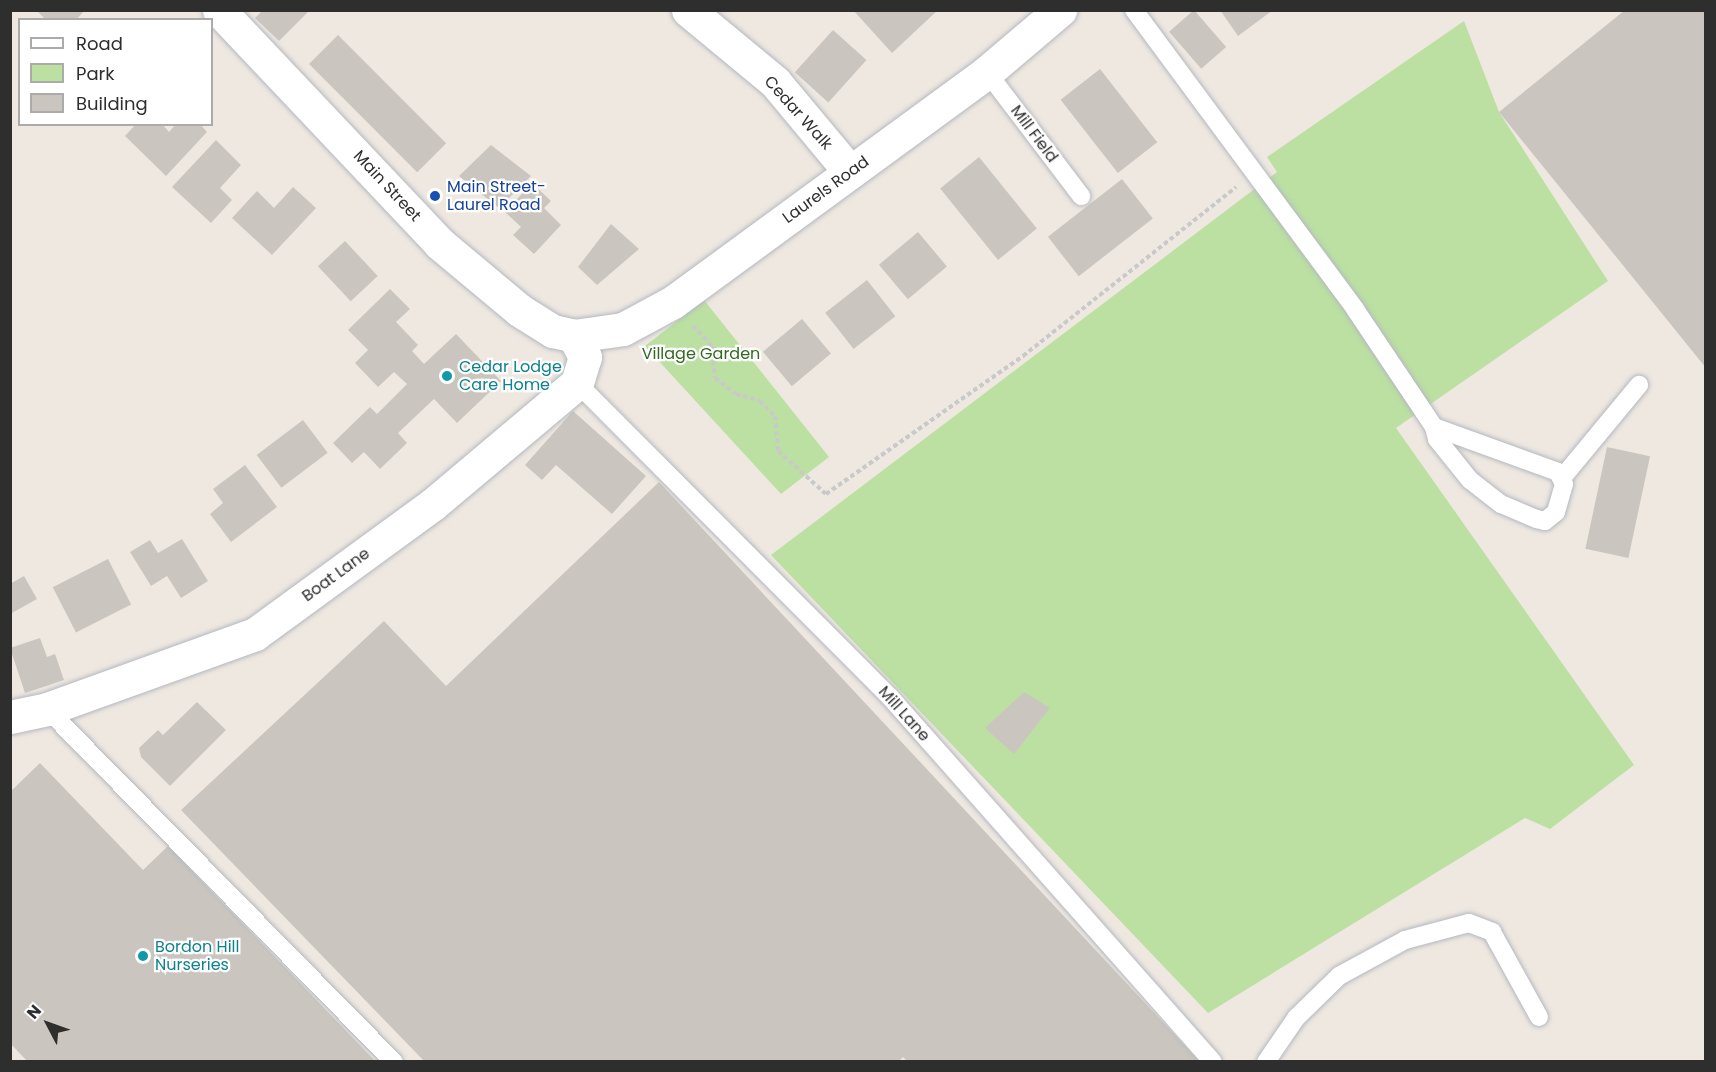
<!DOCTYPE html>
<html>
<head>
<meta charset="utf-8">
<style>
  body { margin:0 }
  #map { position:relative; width:1716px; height:1072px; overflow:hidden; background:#eee8e1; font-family:Poppins,sans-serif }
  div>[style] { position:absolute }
  .green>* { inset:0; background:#bbe0a2 }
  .building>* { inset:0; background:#cac6bf; transform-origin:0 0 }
  .path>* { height:4px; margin-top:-2px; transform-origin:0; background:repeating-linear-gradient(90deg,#c9c9c9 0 4.5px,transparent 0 7.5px) }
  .roads { filter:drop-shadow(0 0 2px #b5b8c0) drop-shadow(0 0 2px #b5b8c0) }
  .service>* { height:18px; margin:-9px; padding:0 9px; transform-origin:9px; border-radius:9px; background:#fff }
  .minor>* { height:33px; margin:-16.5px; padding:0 16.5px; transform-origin:16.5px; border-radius:16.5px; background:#fff }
  .dots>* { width:16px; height:16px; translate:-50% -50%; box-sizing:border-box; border:3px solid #fff; border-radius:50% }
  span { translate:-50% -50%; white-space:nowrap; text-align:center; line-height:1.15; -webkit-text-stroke:4.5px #fff; paint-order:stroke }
  .street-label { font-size:16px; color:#2e2e2e }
  .transit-label { font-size:16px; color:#164399 }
  .left { translate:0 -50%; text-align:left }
  .park-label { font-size:16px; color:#346820 }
  .culture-label { font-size:16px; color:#0d838f }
  .frame { position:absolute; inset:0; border:12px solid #2e2e2e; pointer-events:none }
  .legend { position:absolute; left:18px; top:18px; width:195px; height:108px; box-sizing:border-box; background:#fff; border:2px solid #ababab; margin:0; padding:8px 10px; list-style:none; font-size:18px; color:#2e2e2e }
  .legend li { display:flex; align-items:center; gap:12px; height:30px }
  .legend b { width:30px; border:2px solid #ababab }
  .north { position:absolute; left:18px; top:994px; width:60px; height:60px; -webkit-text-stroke:4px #fff; paint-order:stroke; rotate:311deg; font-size:16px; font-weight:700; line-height:24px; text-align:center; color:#2e2e2e }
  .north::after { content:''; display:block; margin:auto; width:21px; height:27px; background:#2e2e2e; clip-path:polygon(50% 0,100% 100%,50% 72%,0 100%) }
</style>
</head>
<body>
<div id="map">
  <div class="green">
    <div style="clip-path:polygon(1464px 21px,1499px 112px,1608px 281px,1396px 428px,1634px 765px,1550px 829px,1525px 818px,1208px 1013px,771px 555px,1277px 172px,1267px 157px)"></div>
    <div style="clip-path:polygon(704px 300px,829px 457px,781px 494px,645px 346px)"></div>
  </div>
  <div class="building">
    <div style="clip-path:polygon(36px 10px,85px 10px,76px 20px,46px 20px)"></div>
    <div style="clip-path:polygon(263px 10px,310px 10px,279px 41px,255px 18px)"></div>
    <div style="clip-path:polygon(853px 10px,938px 10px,892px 53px)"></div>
    <div style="left:1194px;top:10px;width:49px;height:33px;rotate:49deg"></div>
    <div style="clip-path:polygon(1220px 10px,1273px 10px,1238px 36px)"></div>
    <div style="clip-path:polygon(1625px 10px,1706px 10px,1706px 368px,1499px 112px)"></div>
    <div style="left:833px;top:30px;width:45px;height:57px;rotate:42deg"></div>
    <div style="left:338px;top:35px;width:153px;height:41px;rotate:45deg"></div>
    <div style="left:1100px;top:69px;width:93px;height:50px;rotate:52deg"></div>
    <div style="clip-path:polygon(136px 124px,162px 124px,169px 132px,176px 124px,200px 124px,207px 132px,166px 176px,125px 136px)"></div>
    <div style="clip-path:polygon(216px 140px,241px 165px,220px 188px,232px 200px,211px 223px,172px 187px)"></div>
    <div style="clip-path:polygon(491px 145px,531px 176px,499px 208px,459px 176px)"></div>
    <div style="left:979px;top:157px;width:92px;height:50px;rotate:51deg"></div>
    <div style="left:1122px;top:179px;width:50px;height:94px;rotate:52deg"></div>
    <div style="clip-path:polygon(532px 183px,551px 201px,544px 208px,561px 225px,534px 254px,513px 235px,521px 227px,505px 212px)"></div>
    <div style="clip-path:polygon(293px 187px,316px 208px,272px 255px,232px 218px,257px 191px,274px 208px)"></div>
    <div style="clip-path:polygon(611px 224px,639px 249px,597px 285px,578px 267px)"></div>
    <div style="left:918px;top:232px;width:45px;height:51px;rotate:50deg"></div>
    <div style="left:345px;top:241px;width:48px;height:37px;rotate:47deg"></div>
    <div style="left:867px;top:280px;width:46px;height:53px;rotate:52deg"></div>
    <div style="clip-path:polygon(390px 289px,410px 309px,396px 322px,418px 345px,412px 351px,424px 364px,456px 334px,501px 381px,457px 423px,434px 399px,398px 433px,407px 443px,380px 469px,364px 452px,352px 463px,333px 443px,370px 407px,377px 414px,407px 384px,394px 372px,378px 387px,355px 363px,368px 350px,348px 330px)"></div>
    <div style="left:802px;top:319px;width:45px;height:51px;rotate:50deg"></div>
    <div style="clip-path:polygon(573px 411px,646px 476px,612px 514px,556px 465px,542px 480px,525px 465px)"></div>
    <div style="left:303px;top:420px;width:41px;height:58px;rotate:53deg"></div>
    <div style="left:1607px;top:447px;width:44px;height:104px;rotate:12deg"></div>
    <div style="clip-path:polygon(245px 465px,277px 507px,231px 542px,210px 514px,223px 503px,213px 489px)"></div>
    <div style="clip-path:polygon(659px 482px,1200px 1062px,908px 1062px,903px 1057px,898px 1062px,425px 1062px,181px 810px,384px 621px,446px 686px)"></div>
    <div style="clip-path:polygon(182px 539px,208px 581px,181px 598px,167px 576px,151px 586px,130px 552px,150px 540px,158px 553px)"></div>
    <div style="left:108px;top:559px;width:51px;height:62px;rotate:63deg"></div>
    <div style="clip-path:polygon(24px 576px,37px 599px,10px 614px,10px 584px)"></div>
    <div style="clip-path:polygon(40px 638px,47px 657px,55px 654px,64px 680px,25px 693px,10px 648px)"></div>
    <div style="clip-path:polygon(1024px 692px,1050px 708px,1014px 754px,985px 728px)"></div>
    <div style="clip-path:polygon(197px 702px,226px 730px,170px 786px,141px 757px,139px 748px,158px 730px,163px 735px)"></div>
    <div style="clip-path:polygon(40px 763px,143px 870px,168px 846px,376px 1062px,28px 1062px,10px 1043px,10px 792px)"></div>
  </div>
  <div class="path">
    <div style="left:693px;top:326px;width:28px;rotate:46deg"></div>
    <div style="left:712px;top:346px;width:32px;rotate:85deg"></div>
    <div style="left:715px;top:378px;width:26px;rotate:37deg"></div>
    <div style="left:736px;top:394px;width:25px;rotate:16deg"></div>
    <div style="left:760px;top:401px;width:21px;rotate:45deg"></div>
    <div style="left:775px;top:416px;width:35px;rotate:85deg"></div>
    <div style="left:778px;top:451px;width:64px;rotate:41.9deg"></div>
    <div style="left:826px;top:494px;width:241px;rotate:-35deg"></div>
    <div style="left:1023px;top:356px;width:272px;rotate:-38.4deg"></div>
  </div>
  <div class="roads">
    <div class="service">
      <div style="left:1134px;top:10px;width:372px;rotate:53.5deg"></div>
      <div style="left:1355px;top:309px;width:142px;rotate:56.2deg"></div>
      <div style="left:1434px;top:427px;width:12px;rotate:76deg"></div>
      <div style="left:1437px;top:439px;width:53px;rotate:51.2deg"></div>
      <div style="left:1470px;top:480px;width:39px;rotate:38deg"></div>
      <div style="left:1501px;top:504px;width:39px;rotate:23deg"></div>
      <div style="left:1537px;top:519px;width:8px;rotate:14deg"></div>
      <div style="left:1545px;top:521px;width:14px;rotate:-39deg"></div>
      <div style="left:1556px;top:512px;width:29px;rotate:-74deg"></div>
      <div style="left:1564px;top:484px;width:13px;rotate:-117deg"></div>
      <div style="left:1558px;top:472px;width:132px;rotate:-160.1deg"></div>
      <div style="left:987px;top:72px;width:156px;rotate:52.8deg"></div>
      <div style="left:577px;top:383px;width:443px;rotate:45.1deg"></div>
      <div style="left:890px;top:697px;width:487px;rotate:48.5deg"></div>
      <div style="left:1562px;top:478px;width:121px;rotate:-50.4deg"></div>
      <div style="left:47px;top:709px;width:495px;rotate:45.5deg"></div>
      <div style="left:1266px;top:1062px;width:53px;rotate:-55.7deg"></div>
      <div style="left:1296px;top:1018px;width:60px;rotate:-44.3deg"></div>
      <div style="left:1339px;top:976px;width:75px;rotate:-28.6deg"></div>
      <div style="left:1405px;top:940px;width:66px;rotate:-14.9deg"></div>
      <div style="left:1469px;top:923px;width:25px;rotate:21deg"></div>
      <div style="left:1492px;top:932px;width:97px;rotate:61.1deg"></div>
    </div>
    <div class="minor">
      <div style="left:219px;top:10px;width:320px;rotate:46.6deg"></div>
      <div style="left:439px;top:243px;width:104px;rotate:39.9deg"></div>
      <div style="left:519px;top:310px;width:40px;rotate:32deg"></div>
      <div style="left:553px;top:331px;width:22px;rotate:13deg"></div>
      <div style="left:574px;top:336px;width:49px;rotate:-8.1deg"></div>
      <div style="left:623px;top:329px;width:57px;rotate:-28.4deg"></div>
      <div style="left:673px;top:302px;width:389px;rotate:-36.2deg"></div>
      <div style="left:987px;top:72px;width:96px;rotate:-40.3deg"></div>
      <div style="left:688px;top:10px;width:113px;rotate:39.6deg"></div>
      <div style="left:775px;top:82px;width:117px;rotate:50.2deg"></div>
      <div style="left:10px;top:717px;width:38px;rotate:-12deg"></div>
      <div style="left:47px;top:709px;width:221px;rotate:-19.8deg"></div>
      <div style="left:255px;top:634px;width:219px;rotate:-36.1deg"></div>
      <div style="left:432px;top:505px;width:189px;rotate:-40.1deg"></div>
      <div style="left:577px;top:383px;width:27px;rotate:-73deg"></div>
      <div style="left:585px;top:357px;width:24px;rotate:-118deg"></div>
    </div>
  </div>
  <div class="dots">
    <div style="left:435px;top:196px;background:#1a4fb4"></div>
    <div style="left:447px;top:376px;background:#0f9aa8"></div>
    <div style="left:143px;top:956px;background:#0f9aa8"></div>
  </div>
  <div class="street-label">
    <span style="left:798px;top:113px;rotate:48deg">Cedar Walk</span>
    <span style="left:1034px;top:134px;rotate:53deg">Mill Field</span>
    <span style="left:387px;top:186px;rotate:47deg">Main Street</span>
    <span style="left:826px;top:190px;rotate:-36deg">Laurels Road</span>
    <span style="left:336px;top:575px;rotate:-36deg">Boat Lane</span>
    <span style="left:904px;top:714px;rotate:48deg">Mill Lane</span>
  </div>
  <div class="transit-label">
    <span class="left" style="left:447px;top:196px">Main Street-<br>Laurel Road</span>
  </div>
  <div class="park-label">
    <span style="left:701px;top:354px">Village Garden</span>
  </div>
  <div class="culture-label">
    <span class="left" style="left:459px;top:376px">Cedar Lodge<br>Care Home</span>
    <span class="left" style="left:155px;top:956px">Bordon Hill<br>Nurseries</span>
  </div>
  <div class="frame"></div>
  <ul class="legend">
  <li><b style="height:8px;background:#fff"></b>Road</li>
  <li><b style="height:16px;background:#bbe0a2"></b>Park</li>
  <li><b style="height:16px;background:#cac6bf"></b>Building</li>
  </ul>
  <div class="north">N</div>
</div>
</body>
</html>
